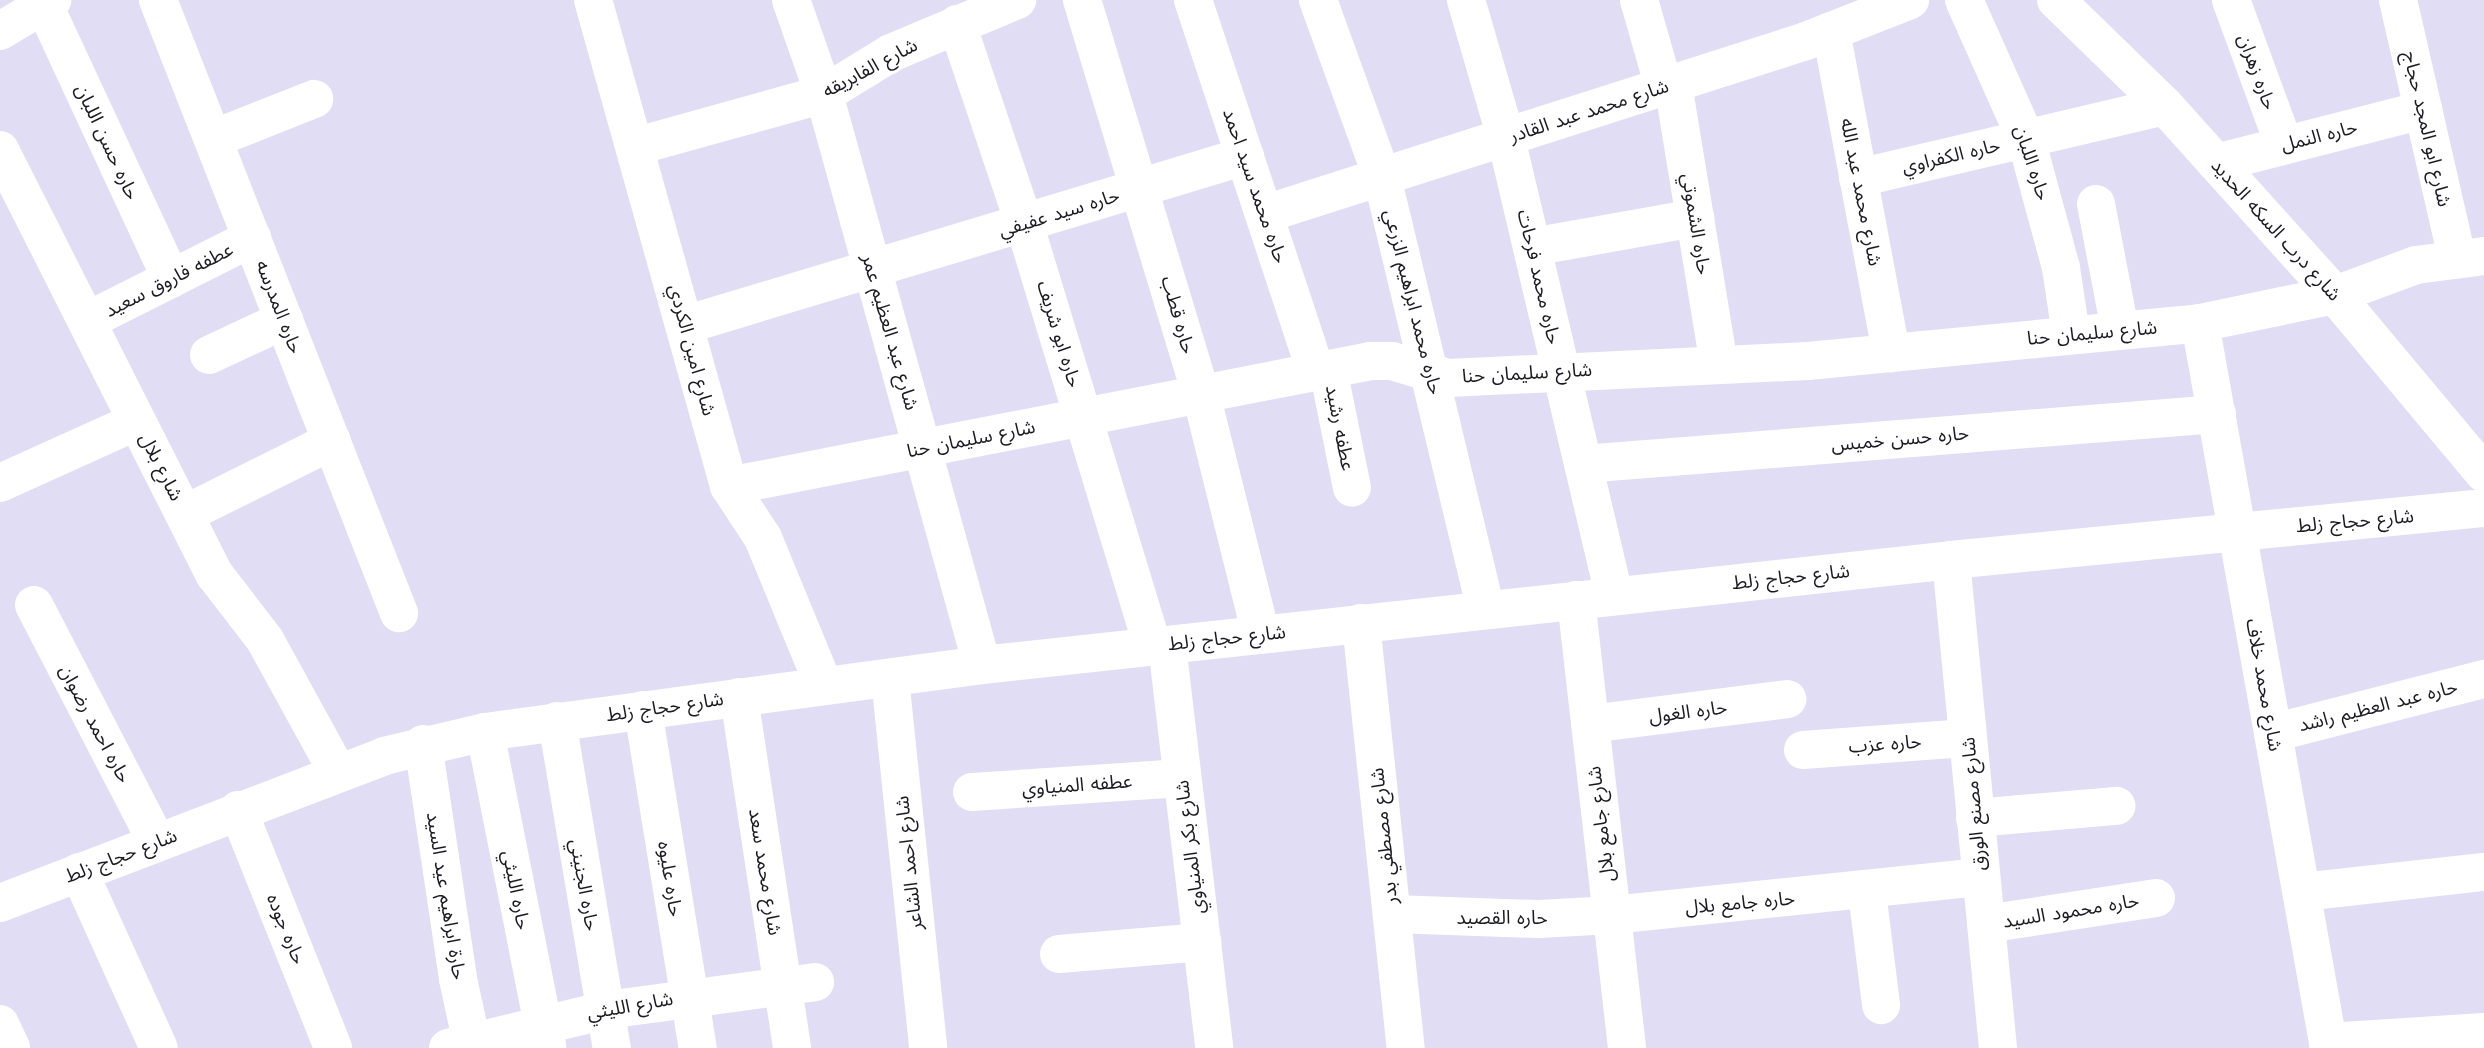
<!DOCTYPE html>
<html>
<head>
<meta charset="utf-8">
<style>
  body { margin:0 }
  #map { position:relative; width:2484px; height:1048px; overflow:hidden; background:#e1ddf5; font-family:"Work Sans","Noto Sans Arabic",sans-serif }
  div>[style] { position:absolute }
  .minor>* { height:38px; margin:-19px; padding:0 19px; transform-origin:19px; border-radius:19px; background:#fff }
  span { translate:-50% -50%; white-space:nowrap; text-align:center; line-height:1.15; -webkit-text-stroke:6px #fff; paint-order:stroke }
  .street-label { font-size:19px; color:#1b1a22 }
</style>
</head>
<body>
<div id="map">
  <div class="minor">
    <div style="left:158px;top:0;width:659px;rotate:68.54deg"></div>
    <div style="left:593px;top:0;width:505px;rotate:74.37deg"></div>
    <div style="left:729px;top:486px;width:62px;rotate:56.8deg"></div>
    <div style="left:763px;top:538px;width:160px;rotate:67.6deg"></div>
    <div style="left:791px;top:0;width:100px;rotate:70.7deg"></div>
    <div style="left:824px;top:94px;width:592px;rotate:74.53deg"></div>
    <div style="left:1082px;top:0;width:412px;rotate:73.2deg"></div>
    <div style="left:1201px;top:394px;width:248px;rotate:76deg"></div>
    <div style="left:1193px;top:0;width:391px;rotate:71.7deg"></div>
    <div style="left:1318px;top:0;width:188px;rotate:70.1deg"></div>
    <div style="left:1382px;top:177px;width:445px;rotate:76.5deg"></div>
    <div style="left:1466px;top:0;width:144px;rotate:73.8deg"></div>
    <div style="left:1506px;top:138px;width:471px;rotate:76.7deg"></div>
    <div style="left:1639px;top:0;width:91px;rotate:74deg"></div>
    <div style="left:1964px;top:0;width:152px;rotate:66deg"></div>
    <div style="left:2026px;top:139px;width:134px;rotate:74.8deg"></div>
    <div style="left:2061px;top:268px;width:67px;rotate:81.4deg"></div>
    <div style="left:2056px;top:0;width:152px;rotate:44.2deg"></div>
    <div style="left:2165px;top:106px;width:254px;rotate:48deg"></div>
    <div style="left:2335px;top:295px;width:232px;rotate:50.1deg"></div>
    <div style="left:2231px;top:0;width:154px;rotate:69.9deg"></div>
    <div style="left:2398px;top:0;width:265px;rotate:77.1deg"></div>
    <div style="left:44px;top:5px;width:302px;rotate:65.1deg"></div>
    <div style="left:957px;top:24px;width:210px;rotate:71.4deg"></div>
    <div style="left:1024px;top:223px;width:443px;rotate:73.1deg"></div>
    <div style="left:0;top:31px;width:61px;rotate:-30.8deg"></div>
    <div style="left:1831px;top:31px;width:328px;rotate:79.4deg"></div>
    <div style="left:1673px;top:84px;width:284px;rotate:80.7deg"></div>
    <div style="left:213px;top:139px;width:109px;rotate:-21.6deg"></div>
    <div style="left:637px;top:146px;width:194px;rotate:-15.5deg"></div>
    <div style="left:824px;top:94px;width:79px;rotate:-31.5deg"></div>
    <div style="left:891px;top:53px;width:137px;rotate:-22.8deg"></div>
    <div style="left:0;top:150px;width:476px;rotate:63.2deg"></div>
    <div style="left:215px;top:575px;width:82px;rotate:52.4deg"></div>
    <div style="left:265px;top:640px;width:152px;rotate:61.2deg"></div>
    <div style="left:2216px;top:163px;width:214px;rotate:-14.4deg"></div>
    <div style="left:1858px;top:178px;width:315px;rotate:-13.2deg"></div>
    <div style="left:2096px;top:204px;width:128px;rotate:79.2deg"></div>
    <div style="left:1265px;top:214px;width:568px;rotate:-17.73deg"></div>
    <div style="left:1806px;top:41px;width:112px;rotate:-21.5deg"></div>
    <div style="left:1532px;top:247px;width:166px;rotate:-10.1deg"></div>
    <div style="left:87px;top:321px;width:185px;rotate:-26.7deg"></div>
    <div style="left:2200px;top:323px;width:736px;rotate:79.91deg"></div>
    <div style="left:685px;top:325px;width:585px;rotate:-16.79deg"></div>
    <div style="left:209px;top:355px;width:83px;rotate:-25deg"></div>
    <div style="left:1328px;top:369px;width:121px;rotate:78.6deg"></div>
    <div style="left:1583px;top:464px;width:636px;rotate:-4.51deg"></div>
    <div style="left:0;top:483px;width:150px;rotate:-24.3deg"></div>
    <div style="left:729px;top:486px;width:654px;rotate:-11.02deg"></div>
    <div style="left:1371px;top:361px;width:21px"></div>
    <div style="left:1392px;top:361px;width:59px;rotate:16.9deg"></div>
    <div style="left:1448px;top:378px;width:360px;rotate:-2.7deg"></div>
    <div style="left:1808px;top:361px;width:394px;rotate:-5.5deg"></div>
    <div style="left:2200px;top:323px;width:138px;rotate:-11.7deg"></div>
    <div style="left:2335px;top:295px;width:86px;rotate:-20.3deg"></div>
    <div style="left:2416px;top:265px;width:69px;rotate:-7.5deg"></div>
    <div style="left:185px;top:514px;width:164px;rotate:-26.4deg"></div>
    <div style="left:1951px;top:560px;width:490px;rotate:84.5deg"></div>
    <div style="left:1576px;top:600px;width:451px;rotate:83.5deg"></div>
    <div style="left:34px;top:605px;width:267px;rotate:62.6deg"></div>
    <div style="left:1361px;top:623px;width:427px;rotate:84deg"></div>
    <div style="left:1167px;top:645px;width:406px;rotate:83.3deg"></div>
    <div style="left:890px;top:678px;width:372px;rotate:84.1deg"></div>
    <div style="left:739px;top:697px;width:355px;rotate:81.4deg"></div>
    <div style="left:643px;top:710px;width:342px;rotate:80.8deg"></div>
    <div style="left:557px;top:721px;width:332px;rotate:80.5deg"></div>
    <div style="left:1590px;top:724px;width:199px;rotate:-7.2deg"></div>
    <div style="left:485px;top:732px;width:320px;rotate:78.8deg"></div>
    <div style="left:2273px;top:733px;width:218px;rotate:-14.4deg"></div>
    <div style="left:423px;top:744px;width:238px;rotate:81.5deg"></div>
    <div style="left:458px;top:979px;width:71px;rotate:77.7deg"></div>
    <div style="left:1803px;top:750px;width:165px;rotate:-4.2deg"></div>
    <div style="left:972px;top:792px;width:210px;rotate:-3.8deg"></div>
    <div style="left:238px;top:810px;width:256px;rotate:68.2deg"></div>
    <div style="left:1975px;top:818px;width:142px;rotate:-4.9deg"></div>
    <div style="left:79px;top:872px;width:193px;rotate:65.6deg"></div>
    <div style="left:1867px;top:892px;width:114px;rotate:82.9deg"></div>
    <div style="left:2302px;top:892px;width:183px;rotate:-6.3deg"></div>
    <div style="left:0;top:903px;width:411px;rotate:-20.9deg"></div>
    <div style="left:384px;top:756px;width:104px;rotate:-13.4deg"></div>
    <div style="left:485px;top:732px;width:501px;rotate:-7.68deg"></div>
    <div style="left:982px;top:665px;width:975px;rotate:-6.18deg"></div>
    <div style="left:1951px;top:560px;width:536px;rotate:-5.57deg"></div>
    <div style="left:1393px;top:914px;width:146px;rotate:2deg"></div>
    <div style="left:1539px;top:919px;width:73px;rotate:-3.1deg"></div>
    <div style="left:1612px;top:915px;width:371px;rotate:-5.9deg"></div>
    <div style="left:1986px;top:924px;width:172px;rotate:-8.7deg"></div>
    <div style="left:1059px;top:954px;width:144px;rotate:-4.8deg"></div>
    <div style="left:0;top:1024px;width:26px;rotate:65deg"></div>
    <div style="left:2328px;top:1042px;width:156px;rotate:-3.7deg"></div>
    <div style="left:448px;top:1048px;width:163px;rotate:-13.5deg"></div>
    <div style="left:606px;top:1010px;width:211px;rotate:-7.6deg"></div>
  </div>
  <div class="street-label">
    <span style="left:870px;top:68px;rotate:-28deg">شارع الفابريقه</span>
    <span style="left:2257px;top:72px;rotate:70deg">حاره زهران</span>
    <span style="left:1589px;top:111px;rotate:-18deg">شارع محمد عبد القادر</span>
    <span style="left:2427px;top:129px;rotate:77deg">شارع ابو المجد حجاج</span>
    <span style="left:2319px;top:136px;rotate:-14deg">حاره النمل</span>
    <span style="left:107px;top:142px;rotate:65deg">حاره حسن اللبان</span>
    <span style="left:1951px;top:156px;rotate:-13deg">حاره الكفراوي</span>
    <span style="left:2032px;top:163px;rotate:72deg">حاره اللبان</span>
    <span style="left:1255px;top:186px;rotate:71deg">حاره محمد سيد احمد</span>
    <span style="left:1861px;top:192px;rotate:79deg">شارع محمد عبد الله</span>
    <span style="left:1059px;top:213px;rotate:-17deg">حاره سيد عفيفي</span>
    <span style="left:1696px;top:224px;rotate:81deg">حاره الشموتي</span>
    <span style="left:2276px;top:230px;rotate:48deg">شارع درب السكه الحديد</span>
    <span style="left:1539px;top:277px;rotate:77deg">حاره محمد فرحات</span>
    <span style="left:169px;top:280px;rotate:-27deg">عطفه فاروق سعيد</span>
    <span style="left:1413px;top:302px;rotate:76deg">حاره محمد ابراهيم الزرعي</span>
    <span style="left:279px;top:307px;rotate:69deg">حاره المدرسه</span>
    <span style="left:1178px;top:315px;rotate:74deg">حاره قطب</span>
    <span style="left:890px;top:332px;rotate:74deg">شارع عبد العظيم عمر</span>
    <span style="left:2092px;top:333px;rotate:-5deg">شارع سليمان حنا</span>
    <span style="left:1059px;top:334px;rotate:73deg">حاره ابو شريف</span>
    <span style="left:692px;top:350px;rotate:75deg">شارع امين الكردي</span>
    <span style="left:1527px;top:373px;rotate:-3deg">شارع سليمان حنا</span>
    <span style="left:1340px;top:428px;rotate:79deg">عطفه رشيد</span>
    <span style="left:971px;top:439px;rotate:-11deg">شارع سليمان حنا</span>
    <span style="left:1900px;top:439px;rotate:-5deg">حاره حسن خميس</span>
    <span style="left:161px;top:467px;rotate:63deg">شارع بلال</span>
    <span style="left:2355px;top:521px;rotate:-5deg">شارع حجاج زلط</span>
    <span style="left:1791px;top:577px;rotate:-6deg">شارع حجاج زلط</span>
    <span style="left:1227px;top:638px;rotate:-6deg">شارع حجاج زلط</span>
    <span style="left:2264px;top:685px;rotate:80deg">شارع محمد خلاف</span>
    <span style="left:2378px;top:706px;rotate:-14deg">حاره عبد العظيم راشد</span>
    <span style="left:665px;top:707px;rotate:-8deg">شارع حجاج زلط</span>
    <span style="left:1688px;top:712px;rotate:-7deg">حاره الغول</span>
    <span style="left:95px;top:724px;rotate:62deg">حاره احمد رضوان</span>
    <span style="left:1885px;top:744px;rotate:-4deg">حاره عزب</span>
    <span style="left:1077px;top:785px;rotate:-4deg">عطفه المنياوي</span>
    <span style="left:1974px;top:804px;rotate:-95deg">شارع مصنع الورق</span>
    <span style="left:1601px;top:824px;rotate:-97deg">شارع جامع بلال</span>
    <span style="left:1384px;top:836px;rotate:-96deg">شارع مصطفي بدر</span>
    <span style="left:1190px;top:847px;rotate:-97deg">شارع بكر المنياوي</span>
    <span style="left:121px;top:856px;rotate:-21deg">شارع حجاج زلط</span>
    <span style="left:909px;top:863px;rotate:-96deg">شارع احمد الشاعر</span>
    <span style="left:765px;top:872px;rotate:81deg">شارع محمد سعد</span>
    <span style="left:670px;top:879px;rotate:81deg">حاره عليوه</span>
    <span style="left:584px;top:885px;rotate:80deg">حاره الجنيني</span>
    <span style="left:516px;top:890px;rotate:79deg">حاره الليثي</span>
    <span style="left:446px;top:896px;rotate:81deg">حارة ابراهيم عيد السيد</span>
    <span style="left:1740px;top:903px;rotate:-5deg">حاره جامع بلال</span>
    <span style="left:2071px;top:911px;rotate:-9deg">حاره محمود السيد</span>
    <span style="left:1502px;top:918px">حاره القصيد</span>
    <span style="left:286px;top:929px;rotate:68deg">حاره جوده</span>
    <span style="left:630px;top:1006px;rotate:-10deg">شارع الليثي</span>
  </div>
</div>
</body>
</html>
